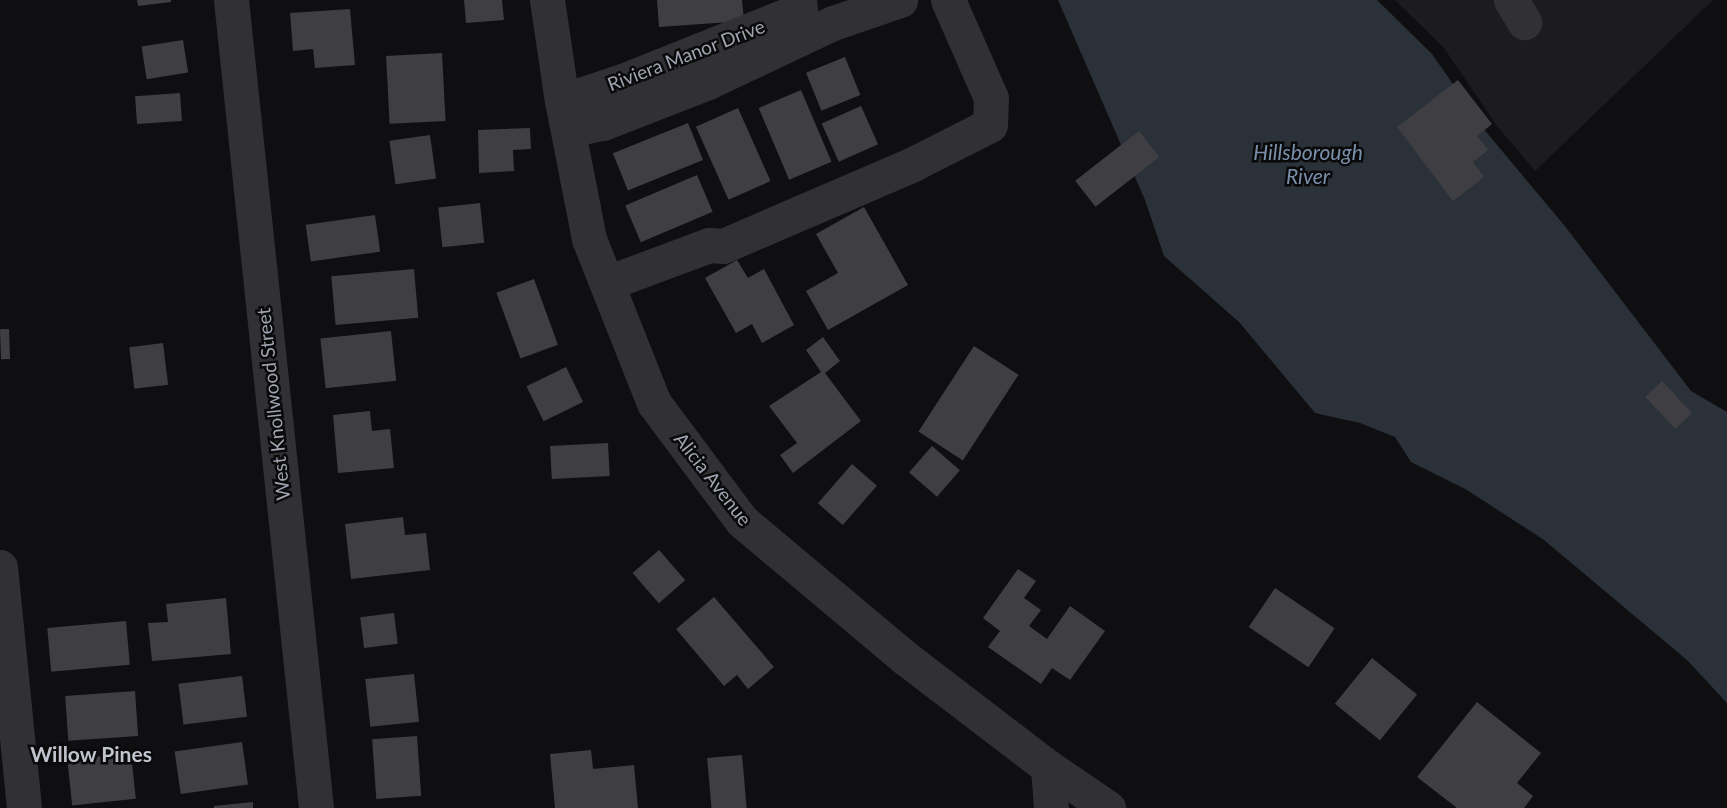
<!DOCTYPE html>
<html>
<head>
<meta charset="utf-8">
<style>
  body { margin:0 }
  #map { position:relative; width:1727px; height:808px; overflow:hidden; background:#0f0f11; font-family:Lato,sans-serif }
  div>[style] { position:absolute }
  .built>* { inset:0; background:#1c1b1d }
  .water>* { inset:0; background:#2a3138 }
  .building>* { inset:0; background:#3f3f43; transform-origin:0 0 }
  .minor>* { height:35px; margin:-17.5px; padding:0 17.5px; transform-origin:17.5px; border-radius:17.5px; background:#313135 }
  span { translate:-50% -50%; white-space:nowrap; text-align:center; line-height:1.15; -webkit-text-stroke:5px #0a0a0b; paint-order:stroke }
  .street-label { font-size:19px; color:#a1a5b1 }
  .water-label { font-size:21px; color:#798fab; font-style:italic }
  .neighbourhood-label { font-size:21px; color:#c2c4cd; font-weight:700 }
</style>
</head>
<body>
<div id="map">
  <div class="built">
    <div style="clip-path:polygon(1395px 0,1713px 0,1535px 171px,1497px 126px,1444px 48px)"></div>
  </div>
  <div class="water">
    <div style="clip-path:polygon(1058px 0,1377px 0,1432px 54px,1487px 133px,1564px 225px,1691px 391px,1727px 412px,1727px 703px,1687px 660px,1544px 540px,1467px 490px,1411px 462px,1395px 437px,1360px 423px,1315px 413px,1239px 322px,1164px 256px,1145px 200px)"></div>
  </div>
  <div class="building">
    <div style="clip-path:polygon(137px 0,171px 0,171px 2px,138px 6px)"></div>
    <div style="clip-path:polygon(464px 0,502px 0,504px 20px,466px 23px)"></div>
    <div style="clip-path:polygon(657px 0,742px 0,744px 21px,659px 27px)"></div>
    <div style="clip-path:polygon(350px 9px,355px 65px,315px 68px,313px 49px,293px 51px,290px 13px)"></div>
    <div style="left:183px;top:40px;width:33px;height:42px;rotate:81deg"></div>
    <div style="left:442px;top:53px;width:68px;height:56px;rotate:87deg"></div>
    <div style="left:845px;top:57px;width:41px;height:42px;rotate:68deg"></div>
    <div style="clip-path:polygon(1458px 80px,1492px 124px,1477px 136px,1488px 150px,1473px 162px,1484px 177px,1453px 201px,1397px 127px)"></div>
    <div style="left:801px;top:90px;width:78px;height:46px;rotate:67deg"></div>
    <div style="left:180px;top:93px;width:28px;height:45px;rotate:86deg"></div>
    <div style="left:861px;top:106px;width:42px;height:43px;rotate:66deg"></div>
    <div style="left:738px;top:108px;width:80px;height:46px;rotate:66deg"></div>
    <div style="left:688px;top:123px;width:40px;height:81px;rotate:68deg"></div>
    <div style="clip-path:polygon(530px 128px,531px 149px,513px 150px,514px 171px,479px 173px,478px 130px)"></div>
    <div style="left:1139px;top:131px;width:33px;height:81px;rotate:52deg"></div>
    <div style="left:430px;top:135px;width:44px;height:41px;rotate:82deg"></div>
    <div style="left:697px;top:175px;width:40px;height:78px;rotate:67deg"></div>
    <div style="left:480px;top:203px;width:40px;height:42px;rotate:84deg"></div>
    <div style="clip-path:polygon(864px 207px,908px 285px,828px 330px,806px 291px,838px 273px,816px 234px)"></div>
    <div style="left:375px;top:215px;width:37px;height:70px;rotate:82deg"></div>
    <div style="clip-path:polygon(737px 260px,748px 278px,764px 269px,794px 325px,762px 343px,752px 324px,736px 333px,705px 278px)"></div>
    <div style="left:414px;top:269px;width:49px;height:83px;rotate:85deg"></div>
    <div style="left:534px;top:279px;width:70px;height:40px;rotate:70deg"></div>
    <div style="left:9px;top:329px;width:30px;height:9px;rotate:88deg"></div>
    <div style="left:391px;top:331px;width:50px;height:71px;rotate:84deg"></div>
    <div style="clip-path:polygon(823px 337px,840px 361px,825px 373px,861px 421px,793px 473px,780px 455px,797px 443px,769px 406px,821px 372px,806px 350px)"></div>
    <div style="left:163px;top:343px;width:42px;height:34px;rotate:83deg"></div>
    <div style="left:974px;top:346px;width:53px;height:102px;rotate:33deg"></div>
    <div style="left:566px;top:367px;width:39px;height:44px;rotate:64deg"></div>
    <div style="left:1662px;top:381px;width:44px;height:23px;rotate:47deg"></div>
    <div style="clip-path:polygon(370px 411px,372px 431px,390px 429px,394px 468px,338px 473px,333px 415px)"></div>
    <div style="left:608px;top:443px;width:33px;height:58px;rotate:87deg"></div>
    <div style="left:932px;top:446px;width:37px;height:35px;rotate:41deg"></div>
    <div style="left:852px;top:464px;width:33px;height:52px;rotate:41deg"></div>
    <div style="clip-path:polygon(403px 517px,405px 535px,426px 533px,430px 570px,351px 579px,345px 524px)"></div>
    <div style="left:659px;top:550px;width:40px;height:35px;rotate:49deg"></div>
    <div style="clip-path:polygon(1018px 569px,1036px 581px,1024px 598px,1041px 610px,1029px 626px,1047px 639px,1070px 606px,1105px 631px,1070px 680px,1052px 668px,1041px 684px,988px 647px,1000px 631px,983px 618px)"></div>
    <div style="left:1275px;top:588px;width:72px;height:47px;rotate:34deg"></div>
    <div style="clip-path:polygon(714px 597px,774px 667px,748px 689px,737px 675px,724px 686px,676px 629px)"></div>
    <div style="clip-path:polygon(226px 598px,231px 654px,152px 661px,148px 623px,168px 622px,166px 604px)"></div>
    <div style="left:394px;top:613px;width:31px;height:34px;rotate:83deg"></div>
    <div style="left:126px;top:621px;width:44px;height:79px;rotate:85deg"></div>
    <div style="left:1372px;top:658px;width:58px;height:59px;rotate:39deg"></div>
    <div style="left:414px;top:674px;width:48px;height:49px;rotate:84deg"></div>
    <div style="left:242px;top:676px;width:41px;height:64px;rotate:83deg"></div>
    <div style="left:135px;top:691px;width:45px;height:70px;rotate:86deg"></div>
    <div style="clip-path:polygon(1477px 702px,1541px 753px,1517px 783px,1533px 796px,1524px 808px,1457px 808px,1417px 777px)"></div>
    <div style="left:417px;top:736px;width:60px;height:45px;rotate:86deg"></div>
    <div style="left:242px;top:742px;width:43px;height:68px;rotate:82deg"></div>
    <div style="clip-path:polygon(591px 750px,593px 769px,634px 765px,638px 808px,555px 808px,550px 754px)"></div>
    <div style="left:131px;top:753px;width:46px;height:64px;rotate:84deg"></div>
    <div style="left:742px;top:755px;width:53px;height:35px;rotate:85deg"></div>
    <div style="clip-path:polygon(253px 802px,253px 808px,214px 808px,214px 806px)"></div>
  </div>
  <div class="minor">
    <div style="left:231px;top:0;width:812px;rotate:83.99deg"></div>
    <div style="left:547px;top:0;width:102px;rotate:81.6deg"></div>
    <div style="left:562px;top:101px;width:141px;rotate:78.9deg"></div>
    <div style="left:589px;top:239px;width:176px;rotate:68.4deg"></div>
    <div style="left:654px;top:403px;width:147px;rotate:53.3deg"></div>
    <div style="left:742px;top:521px;width:212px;rotate:40deg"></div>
    <div style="left:904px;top:657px;width:181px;rotate:37.4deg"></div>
    <div style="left:1048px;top:767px;width:73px;rotate:34.3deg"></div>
    <div style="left:1511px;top:0;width:26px;rotate:59deg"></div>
    <div style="left:562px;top:101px;width:66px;rotate:-18.4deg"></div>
    <div style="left:625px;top:80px;width:188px;rotate:-21.8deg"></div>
    <div style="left:800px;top:10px;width:10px;rotate:-96deg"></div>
    <div style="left:569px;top:130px;width:35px;rotate:-12deg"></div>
    <div style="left:603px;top:123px;width:113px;rotate:-21.3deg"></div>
    <div style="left:708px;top:82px;width:138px;rotate:-25.3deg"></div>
    <div style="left:833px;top:23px;width:71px;rotate:-18.9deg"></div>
    <div style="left:607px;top:283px;width:109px;rotate:-20.4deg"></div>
    <div style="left:709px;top:245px;width:14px;rotate:4deg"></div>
    <div style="left:723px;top:246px;width:207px;rotate:-23.3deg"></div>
    <div style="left:913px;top:164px;width:86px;rotate:-26.9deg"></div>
    <div style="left:990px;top:125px;width:27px;rotate:-88deg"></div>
    <div style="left:991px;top:98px;width:107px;rotate:-113.7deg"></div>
    <div style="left:0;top:567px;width:242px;rotate:84.3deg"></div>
    <div style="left:1048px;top:767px;width:41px;rotate:85.8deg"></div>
  </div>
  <div class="street-label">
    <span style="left:686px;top:55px;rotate:-21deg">Riviera Manor Drive</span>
    <span style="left:273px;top:404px;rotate:-96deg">West Knollwood Street</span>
    <span style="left:713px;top:479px;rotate:52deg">Alicia Avenue</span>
  </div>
  <div class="water-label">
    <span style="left:1308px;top:164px">Hillsborough<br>River</span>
  </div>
  <div class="neighbourhood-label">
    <span style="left:91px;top:754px">Willow Pines</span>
  </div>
</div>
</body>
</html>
